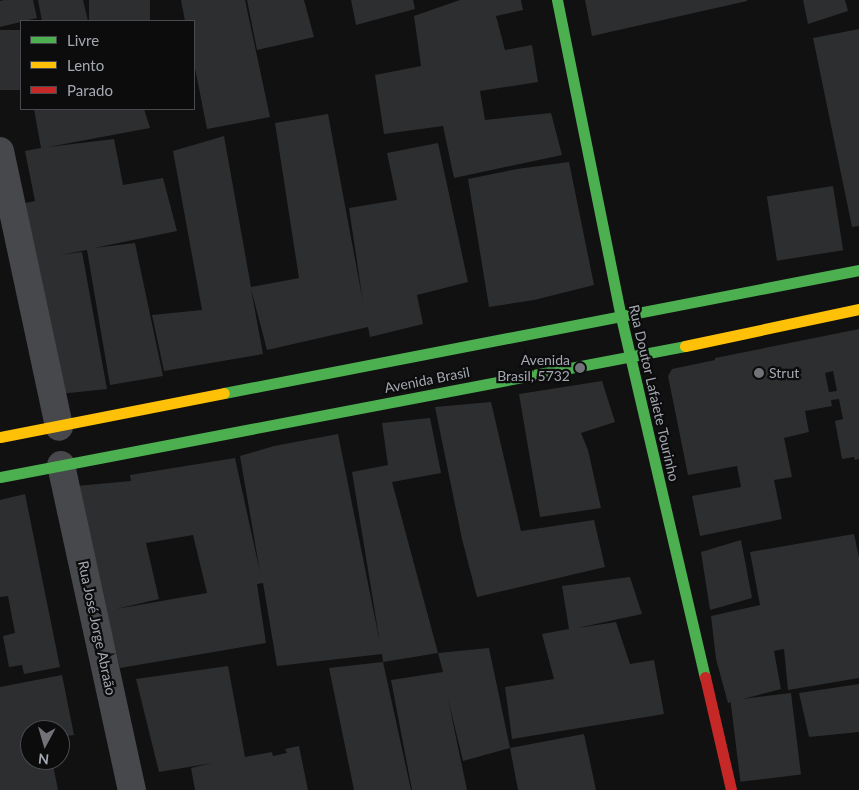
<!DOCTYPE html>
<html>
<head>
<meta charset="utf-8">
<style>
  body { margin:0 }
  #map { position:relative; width:859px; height:790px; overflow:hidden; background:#111112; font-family:Lato,sans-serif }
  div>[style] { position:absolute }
  .building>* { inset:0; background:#2d2e2f; transform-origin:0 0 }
  .street>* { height:28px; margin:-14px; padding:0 14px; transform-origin:14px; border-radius:14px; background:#47484b }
  .fast>* { height:11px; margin:-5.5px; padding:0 5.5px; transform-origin:5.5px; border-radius:5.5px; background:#4caf50 }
  .slow>* { height:11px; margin:-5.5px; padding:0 5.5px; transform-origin:5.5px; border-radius:5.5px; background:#ffc107 }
  .jam>* { height:11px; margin:-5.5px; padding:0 5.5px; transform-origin:5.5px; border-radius:5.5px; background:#c62828 }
  .dots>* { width:14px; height:14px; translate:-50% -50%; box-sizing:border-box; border:2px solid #0c0c0d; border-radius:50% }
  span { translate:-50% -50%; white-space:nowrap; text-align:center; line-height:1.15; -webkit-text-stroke:4.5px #0c0c0d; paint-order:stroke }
  .poi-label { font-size:14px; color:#a4a8b1 }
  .right { translate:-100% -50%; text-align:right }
  .left { translate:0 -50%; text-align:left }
  .street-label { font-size:14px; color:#a4a8b1 }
  .legend { position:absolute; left:20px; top:20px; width:175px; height:90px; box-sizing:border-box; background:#0c0c0d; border:1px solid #494a4f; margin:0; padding:6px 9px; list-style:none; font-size:15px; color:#a4a8b1 }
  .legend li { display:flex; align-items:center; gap:10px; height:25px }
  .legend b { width:25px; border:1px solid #494a4f }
  .north { position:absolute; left:20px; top:720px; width:50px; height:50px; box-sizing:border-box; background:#0c0c0d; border:1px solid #494a4f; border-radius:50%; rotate:186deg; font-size:14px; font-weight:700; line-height:20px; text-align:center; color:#a4a8b1 }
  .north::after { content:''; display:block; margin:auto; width:18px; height:22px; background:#717379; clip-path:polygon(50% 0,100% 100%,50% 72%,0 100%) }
</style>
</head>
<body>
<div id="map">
  <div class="building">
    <div style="clip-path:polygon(4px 0,33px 0,37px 18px,0 27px,0 1px)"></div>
    <div style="clip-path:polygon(38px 0,83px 0,88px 21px,42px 21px)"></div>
    <div style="left:89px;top:0;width:61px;height:21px"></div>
    <div style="clip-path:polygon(181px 0,245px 0,270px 117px,207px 129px,194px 63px,194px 21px,185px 21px)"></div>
    <div style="clip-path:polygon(247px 0,304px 0,314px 37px,257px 50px)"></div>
    <div style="clip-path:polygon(351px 0,413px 0,415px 9px,356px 25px)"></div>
    <div style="clip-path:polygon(460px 0,521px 0,523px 10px,496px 16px,505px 50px,532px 45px,538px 82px,480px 91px,485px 120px,551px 113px,562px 155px,454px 178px,443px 126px,384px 134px,375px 75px,421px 66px,414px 16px)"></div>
    <div style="clip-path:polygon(585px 0,747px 0,747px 1px,592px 36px)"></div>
    <div style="clip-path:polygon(803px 0,845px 0,848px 11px,808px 24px)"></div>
    <div style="clip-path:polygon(859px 29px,859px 226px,852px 227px,813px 38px)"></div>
    <div style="left:21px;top:30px;width:60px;height:21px;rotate:90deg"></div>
    <div style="clip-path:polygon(34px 109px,144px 109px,150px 128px,48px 147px,114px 139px,123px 185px,163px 178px,177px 231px,94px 248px,135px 243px,163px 376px,110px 385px,87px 250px,60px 255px,82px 252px,107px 389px,50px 395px,25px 203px,35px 201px,25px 151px,41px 148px)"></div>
    <div style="clip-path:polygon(328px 114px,363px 302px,349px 208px,397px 200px,387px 153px,438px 143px,468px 282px,417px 295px,413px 276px,423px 324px,370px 337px,368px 327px,267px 350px,251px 289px,263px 354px,164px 371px,152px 315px,202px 310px,173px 151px,224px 136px,251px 287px,299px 278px,275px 123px)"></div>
    <div style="clip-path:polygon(569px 162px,594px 285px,534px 300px,489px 307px,468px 179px,517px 169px)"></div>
    <div style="left:833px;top:186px;width:65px;height:67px;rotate:81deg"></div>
    <div style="clip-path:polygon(evenodd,859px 329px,859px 459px,855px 460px,854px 457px,842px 459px,835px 421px,843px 419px,839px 399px,831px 400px,832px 406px,805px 411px,809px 432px,784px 438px,792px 477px,774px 480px,782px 519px,700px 536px,692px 496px,741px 487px,737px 466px,688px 475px,668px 376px,672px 369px,715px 360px,715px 358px,859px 329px,833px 371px,837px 391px,829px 392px,825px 373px,833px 371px)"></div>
    <div style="clip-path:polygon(602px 381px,615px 422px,581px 433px,588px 450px,601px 508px,540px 517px,519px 394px)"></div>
    <div style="clip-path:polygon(491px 402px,521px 531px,594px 520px,605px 567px,477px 597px,462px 539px,435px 407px)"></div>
    <div style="clip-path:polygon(evenodd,430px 418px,441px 473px,392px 482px,438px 653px,489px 648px,510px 748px,463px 761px,448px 699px,467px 790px,412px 790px,391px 680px,443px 672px,438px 653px,383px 662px,382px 654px,277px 666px,263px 583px,257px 584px,266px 643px,120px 668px,76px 486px,131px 481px,130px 475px,235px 458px,260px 572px,240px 456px,274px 446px,338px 434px,380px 643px,352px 472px,388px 465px,382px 423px,430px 418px,193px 535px,207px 593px,116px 609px,159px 599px,146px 543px,193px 535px)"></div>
    <div style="clip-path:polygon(25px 494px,60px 667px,24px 674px,22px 665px,9px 667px,3px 636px,15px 633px,8px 596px,0 597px,0 500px)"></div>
    <div style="clip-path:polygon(854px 534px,859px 557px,859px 678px,788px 690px,784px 649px,774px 651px,781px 689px,728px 703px,716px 659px,711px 616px,760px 605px,750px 552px)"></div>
    <div style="clip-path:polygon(741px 540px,752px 598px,710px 610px,701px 552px)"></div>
    <div style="clip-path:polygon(630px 577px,642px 614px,577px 628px,616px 622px,630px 664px,654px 660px,664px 714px,512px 739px,505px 687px,554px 679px,542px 634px,569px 629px,562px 586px)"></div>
    <div style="clip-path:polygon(383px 662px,411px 790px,354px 790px,329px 668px)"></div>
    <div style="clip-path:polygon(228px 666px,245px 757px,272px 752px,273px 756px,287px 753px,285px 749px,299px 746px,308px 790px,195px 790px,191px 768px,212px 763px,159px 772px,136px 679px)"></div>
    <div style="clip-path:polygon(62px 675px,74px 735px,60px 737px,60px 730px,30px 730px,30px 760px,52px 760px,58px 790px,0 790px,0 687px)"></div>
    <div style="clip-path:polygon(859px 684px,859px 732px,809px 737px,799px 693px)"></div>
    <div style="left:791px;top:693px;width:82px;height:61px;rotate:83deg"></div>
    <div style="clip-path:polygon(584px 734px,596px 790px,518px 790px,510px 748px)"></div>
  </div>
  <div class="street">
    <div style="left:0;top:151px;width:282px;rotate:77.9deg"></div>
    <div style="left:61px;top:465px;width:333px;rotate:77.7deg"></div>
  </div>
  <div class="fast">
    <div style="left:557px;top:0;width:323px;rotate:78.6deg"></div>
    <div style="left:621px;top:317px;width:370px;rotate:76.9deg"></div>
    <div style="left:224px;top:393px;width:647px;rotate:-10.96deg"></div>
    <div style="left:0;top:477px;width:697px;rotate:-10.83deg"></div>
  </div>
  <div class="slow">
    <div style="left:685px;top:346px;width:178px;rotate:-12deg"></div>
    <div style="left:0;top:437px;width:228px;rotate:-11.1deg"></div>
  </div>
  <div class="jam">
    <div style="left:705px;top:677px;width:116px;rotate:77deg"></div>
  </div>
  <div class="dots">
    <div style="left:580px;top:368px;background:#717379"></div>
    <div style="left:759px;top:373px;background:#717379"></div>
  </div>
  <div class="poi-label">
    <span class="right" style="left:570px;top:368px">Avenida<br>Brasil, 5732</span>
    <span class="left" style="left:769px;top:373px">Strut</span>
  </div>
  <div class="street-label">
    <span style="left:427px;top:380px;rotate:-11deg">Avenida Brasil</span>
    <span style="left:654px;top:393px;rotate:77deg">Rua Doutor Lafaiete Tourinho</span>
    <span style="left:97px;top:628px;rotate:78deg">Rua José Jorge Abraão</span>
  </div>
  <ul class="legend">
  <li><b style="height:6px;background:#4caf50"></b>Livre</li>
  <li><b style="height:6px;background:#ffc107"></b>Lento</li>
  <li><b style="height:6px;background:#c62828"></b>Parado</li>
  </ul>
  <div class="north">N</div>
</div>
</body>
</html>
